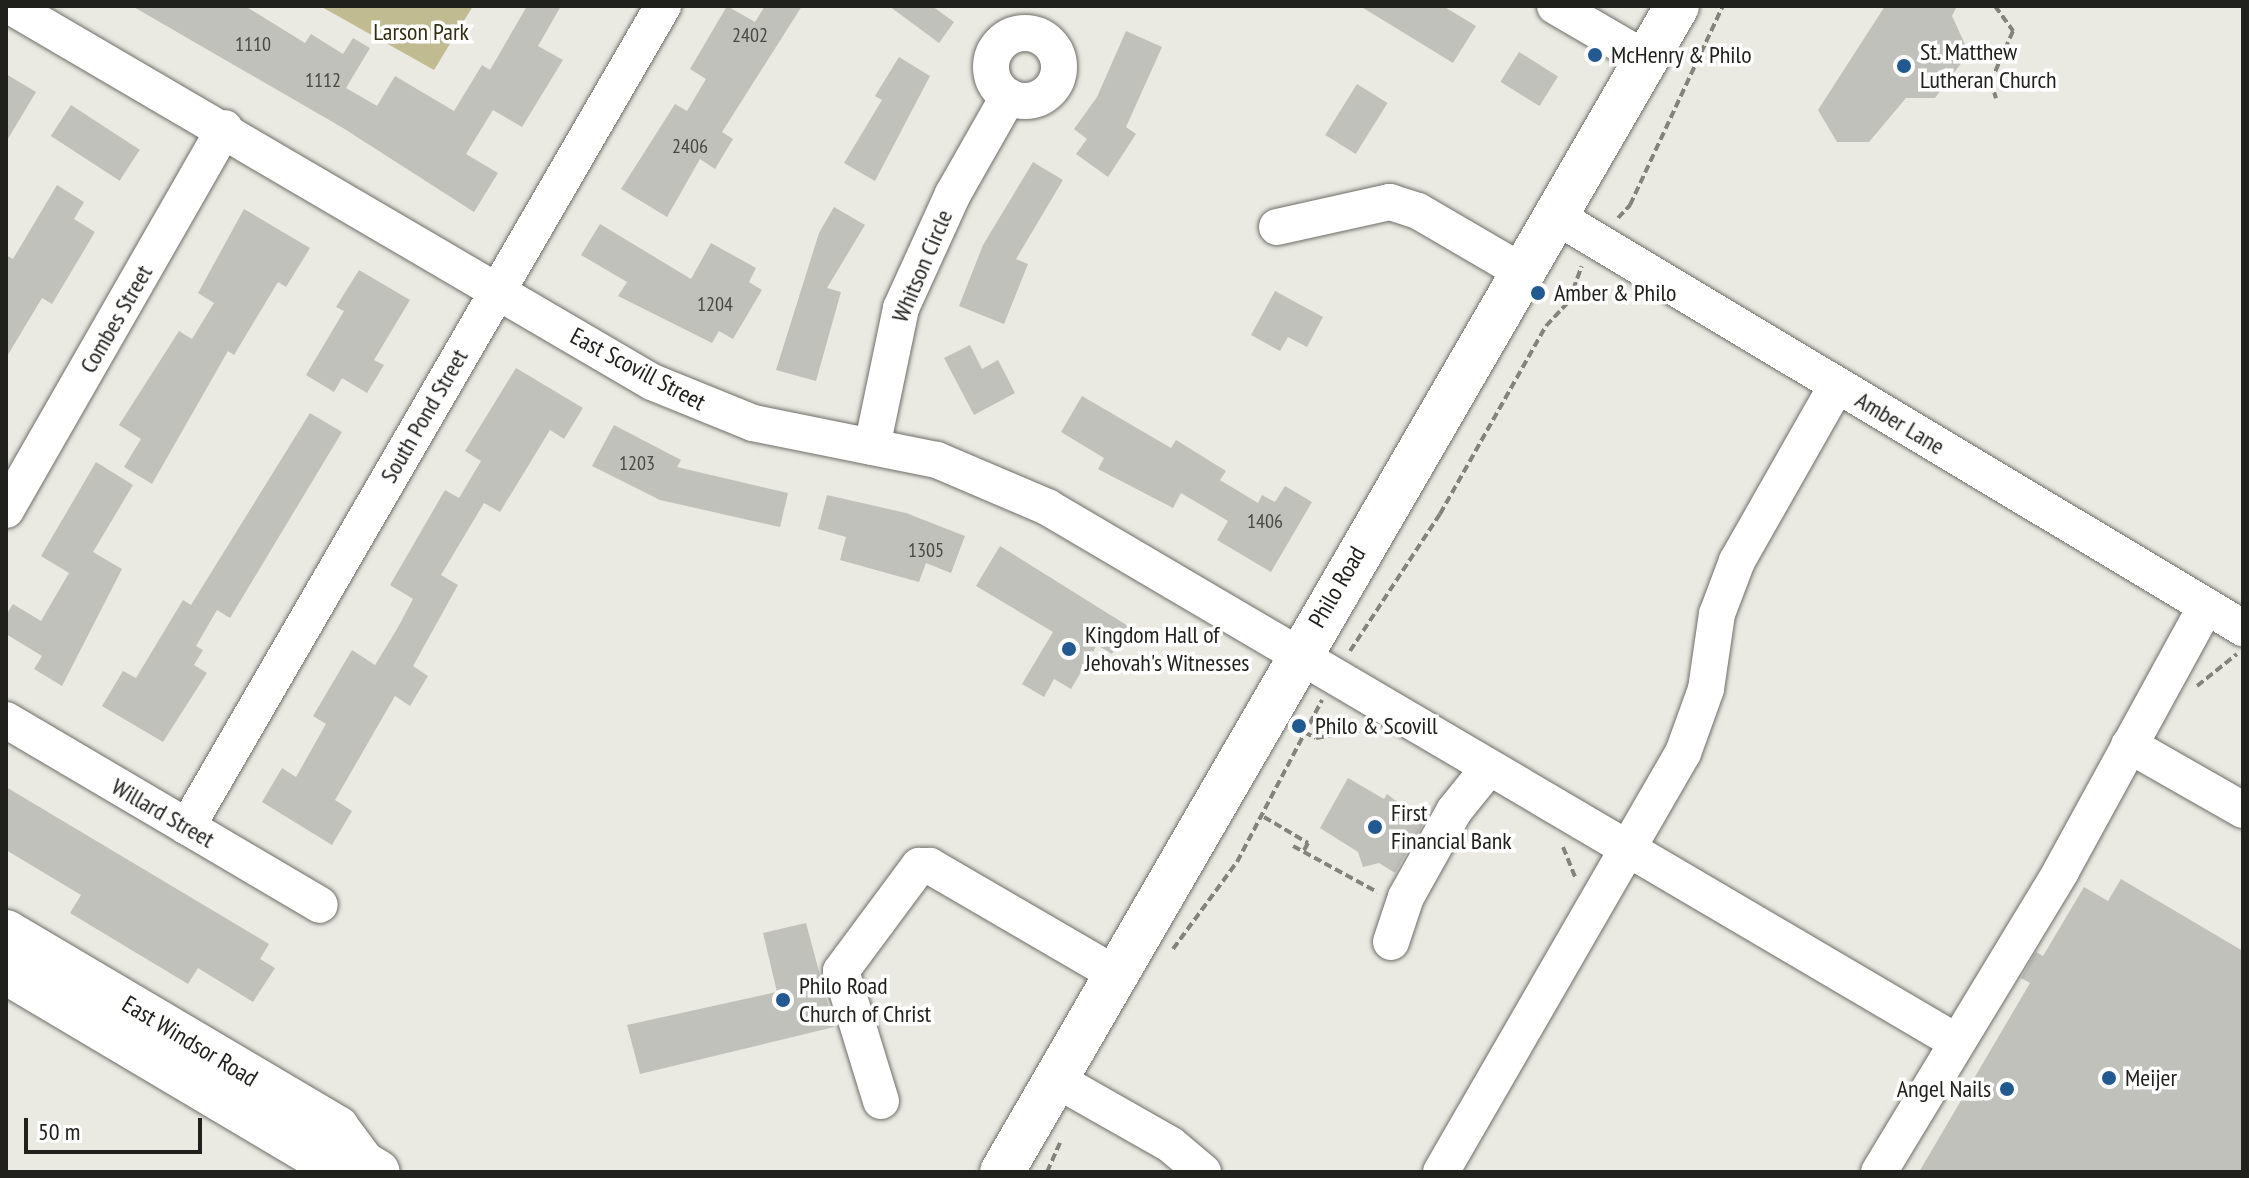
<!DOCTYPE html>
<html>
<head>
<meta charset="utf-8">
<style>
  body { margin:0 }
  #map { position:relative; width:2249px; height:1178px; overflow:hidden; background:#eae9e2; font-family:"PT Sans Narrow",sans-serif }
  div>[style] { position:absolute }
  .green>* { inset:0; background:#c1bb92 }
  .building>* { inset:0; background:#c1c1bb; transform-origin:0 0 }
  .path>* { height:4px; margin-top:-2px; transform-origin:0; background:repeating-linear-gradient(90deg,#83827d 0 8px,transparent 0 12px) }
  .roads { filter:drop-shadow(0 0 2px #6f6f69) drop-shadow(0 0 2px #6f6f69) }
  .minor>* { height:36px; margin:-18px; padding:0 18px; transform-origin:18px; border-radius:18px; background:#fff }
  .minor>.ring { margin:-18px; padding:0; box-sizing:content-box; background:none; border:36px solid #fff; border-radius:50% }
  .major>* { height:44px; margin:-22px; padding:0 22px; transform-origin:22px; border-radius:22px; background:#fff }
  .dots>* { width:22px; height:22px; translate:-50% -50%; box-sizing:border-box; border:4px solid #fff; border-radius:50% }
  span { translate:-50% -50%; white-space:nowrap; text-align:center; line-height:1.15; -webkit-text-stroke:7px #fff; paint-order:stroke }
  .number-label { font-size:20px; color:#484844 }
  .number-label span { -webkit-text-stroke-width:0 }
  .park-label { font-size:24px; color:#312d0e }
  .poi-label { font-size:24px; color:#20201d }
  .left { translate:0 -50%; text-align:left }
  .right { translate:-100% -50%; text-align:right }
  .street-label { font-size:24px; color:#20201d }
  .frame { position:absolute; inset:0; border:8px solid #20201d; pointer-events:none }
  .scale { position:absolute; left:24px; top:1118px; width:178px; height:36px; box-sizing:border-box; border:4px solid #20201d; border-top:0; padding-left:10px; font-size:24px; line-height:28px; white-space:nowrap; color:#20201d; -webkit-text-stroke:6px #fff; paint-order:stroke }
</style>
</head>
<body>
<div id="map">
  <div class="green">
    <div style="clip-path:polygon(320px 6px,473px 6px,434px 70px)"></div>
  </div>
  <div class="building">
    <div style="clip-path:polygon(132px 6px,245px 6px,305px 43px,311px 34px,343px 54px,353px 38px,370px 48px,346px 88px,377px 106px,395px 76px,454px 111px,482px 65px,490px 70px,527px 6px,561px 6px,538px 46px,563px 60px,522px 127px,493px 110px,466px 154px,498px 173px,474px 212px,343px 128px)"></div>
    <div style="clip-path:polygon(727px 6px,755px 22px,765px 6px,802px 6px,722px 132px,733px 139px,715px 169px,700px 159px,667px 217px,621px 189px,675px 104px,687px 111px,706px 79px,690px 69px)"></div>
    <div style="clip-path:polygon(889px 6px,932px 6px,954px 22px,939px 43px)"></div>
    <div style="clip-path:polygon(1360px 6px,1443px 6px,1476px 26px,1453px 63px)"></div>
    <div style="clip-path:polygon(1885px 6px,1957px 6px,1952px 16px,1969px 53px,1935px 98px,1906px 98px,1869px 142px,1837px 142px,1818px 110px)"></div>
    <div style="clip-path:polygon(1126px 31px,1162px 47px,1126px 127px,1136px 134px,1108px 177px,1076px 154px,1087px 139px,1074px 129px,1097px 97px)"></div>
    <div style="left:1519px;top:52px;width:46px;height:35px;rotate:32deg"></div>
    <div style="clip-path:polygon(899px 57px,930px 76px,875px 181px,844px 163px,882px 100px,875px 96px)"></div>
    <div style="clip-path:polygon(6px 74px,36px 92px,6px 142px)"></div>
    <div style="left:1357px;top:84px;width:36px;height:60px;rotate:32deg"></div>
    <div style="left:71px;top:105px;width:82px;height:37px;rotate:33deg"></div>
    <div style="clip-path:polygon(1033px 162px,1063px 180px,1016px 259px,1028px 264px,1004px 324px,959px 306px,983px 245px)"></div>
    <div style="clip-path:polygon(57px 185px,84px 202px,74px 219px,95px 232px,52px 304px,42px 298px,6px 358px,6px 255px,13px 259px)"></div>
    <div style="clip-path:polygon(834px 207px,865px 225px,827px 288px,841px 292px,816px 381px,776px 370px,819px 233px)"></div>
    <div style="clip-path:polygon(244px 209px,310px 248px,286px 287px,278px 282px,234px 355px,228px 351px,152px 484px,124px 467px,141px 439px,119px 425px,179px 331px,192px 339px,214px 303px,198px 293px)"></div>
    <div style="clip-path:polygon(600px 224px,691px 279px,711px 243px,756px 268px,749px 282px,762px 290px,733px 339px,719px 331px,712px 343px,618px 296px,627px 282px,581px 255px)"></div>
    <div style="clip-path:polygon(359px 270px,410px 300px,374px 360px,384px 365px,367px 393px,342px 378px,334px 392px,306px 375px,344px 311px,336px 307px)"></div>
    <div style="clip-path:polygon(1275px 291px,1323px 317px,1307px 347px,1288px 337px,1280px 351px,1251px 335px)"></div>
    <div style="clip-path:polygon(970px 345px,982px 369px,998px 360px,1015px 393px,974px 415px,944px 358px)"></div>
    <div style="clip-path:polygon(516px 368px,583px 408px,564px 439px,550px 430px,500px 512px,484px 503px,441px 575px,458px 585px,413px 666px,428px 676px,410px 706px,395px 696px,335px 800px,352px 811px,332px 845px,262px 802px,282px 768px,296px 777px,326px 724px,313px 716px,352px 650px,375px 665px,397px 629px,413px 599px,390px 585px,445px 490px,459px 498px,481px 461px,465px 451px)"></div>
    <div style="clip-path:polygon(1082px 396px,1171px 448px,1176px 440px,1226px 471px,1220px 480px,1258px 503px,1262px 495px,1275px 502px,1285px 486px,1312px 502px,1271px 572px,1217px 540px,1228px 521px,1181px 493px,1173px 508px,1098px 469px,1104px 458px,1061px 432px)"></div>
    <div style="clip-path:polygon(310px 413px,342px 432px,230px 618px,217px 610px,196px 646px,203px 650px,194px 665px,207px 673px,163px 742px,102px 706px,123px 671px,136px 678px,183px 600px,191px 605px)"></div>
    <div style="clip-path:polygon(614px 425px,681px 460px,677px 467px,788px 493px,780px 527px,660px 500px,592px 466px)"></div>
    <div style="clip-path:polygon(96px 462px,133px 485px,93px 552px,122px 569px,62px 686px,34px 669px,42px 656px,6px 634px,6px 615px,13px 604px,41px 621px,69px 573px,41px 556px)"></div>
    <div style="clip-path:polygon(827px 495px,906px 513px,965px 536px,951px 573px,926px 563px,919px 582px,840px 560px,846px 537px,818px 529px)"></div>
    <div style="clip-path:polygon(1000px 546px,1128px 626px,1112px 654px,1097px 645px,1071px 689px,1054px 679px,1044px 697px,1022px 684px,1053px 632px,976px 586px)"></div>
    <div style="clip-path:polygon(1348px 778px,1384px 799px,1387px 794px,1424px 822px,1395px 873px,1379px 863px,1363px 867px,1358px 852px,1320px 828px)"></div>
    <div style="clip-path:polygon(6px 787px,269px 944px,260px 959px,275px 968px,253px 1002px,198px 968px,188px 984px,70px 913px,81px 895px,6px 850px)"></div>
    <div style="clip-path:polygon(2121px 879px,2243px 951px,2243px 1172px,1919px 1172px,2030px 983px,2021px 978px,2036px 952px,2043px 956px,2084px 887px,2108px 901px)"></div>
    <div style="clip-path:polygon(806px 923px,834px 1027px,640px 1074px,627px 1025px,777px 992px,763px 933px)"></div>
  </div>
  <div class="path">
    <div style="left:1995px;top:6px;width:31px;rotate:54deg"></div>
    <div style="left:2013px;top:31px;width:55px;rotate:113.7deg"></div>
    <div style="left:1991px;top:81px;width:18px;rotate:74deg"></div>
    <div style="left:1618px;top:218px;width:18px;rotate:-47deg"></div>
    <div style="left:1630px;top:205px;width:220px;rotate:-65deg"></div>
    <div style="left:1350px;top:651px;width:164px;rotate:-56.7deg"></div>
    <div style="left:1440px;top:514px;width:216px;rotate:-60.6deg"></div>
    <div style="left:1546px;top:326px;width:34px;rotate:-47deg"></div>
    <div style="left:1569px;top:301px;width:37px;rotate:-70deg"></div>
    <div style="left:2197px;top:686px;width:51px;rotate:-38.7deg"></div>
    <div style="left:1304px;top:732px;width:13px;rotate:27deg"></div>
    <div style="left:1316px;top:738px;width:53px;rotate:-9.8deg"></div>
    <div style="left:1264px;top:817px;width:51px;rotate:30.6deg"></div>
    <div style="left:1308px;top:843px;width:10px;rotate:119deg"></div>
    <div style="left:1293px;top:846px;width:96px;rotate:28.7deg"></div>
    <div style="left:1563px;top:847px;width:35px;rotate:68deg"></div>
    <div style="left:1173px;top:949px;width:108px;rotate:-53.7deg"></div>
    <div style="left:1237px;top:862px;width:183px;rotate:-62.3deg"></div>
    <div style="left:1047px;top:1172px;width:32px;rotate:-66deg"></div>
  </div>
  <div class="roads">
    <div class="minor">
      <div style="left:10px;top:6px;width:744px;rotate:30.36deg"></div>
      <div style="left:652px;top:382px;width:109px;rotate:22.1deg"></div>
      <div style="left:753px;top:423px;width:188px;rotate:11.4deg"></div>
      <div style="left:937px;top:460px;width:120px;rotate:23.1deg"></div>
      <div style="left:1047px;top:507px;width:1053px;rotate:30.46deg"></div>
      <div style="left:1555px;top:6px;width:105px;rotate:30.2deg"></div>
      <div class="ring" style="left:991px;top:33px;width:32px;height:32px"></div>
      <div style="left:1557px;top:217px;width:800px;rotate:30.93deg"></div>
      <div style="left:1277px;top:227px;width:116px;rotate:-12.5deg"></div>
      <div style="left:1390px;top:202px;width:29px;rotate:18deg"></div>
      <div style="left:1418px;top:211px;width:123px;rotate:30.3deg"></div>
      <div style="left:872px;top:447px;width:142px;rotate:-78.2deg"></div>
      <div style="left:901px;top:308px;width:125px;rotate:-65.5deg"></div>
      <div style="left:953px;top:194px;width:112px;rotate:-60.4deg"></div>
      <div style="left:6px;top:510px;width:440px;rotate:-60.2deg"></div>
      <div style="left:6px;top:720px;width:364px;rotate:30.5deg"></div>
      <div style="left:2129px;top:745px;width:131px;rotate:29.7deg"></div>
      <div style="left:187px;top:827px;width:949px;rotate:-59.9deg"></div>
      <div style="left:1391px;top:942px;width:47px;rotate:-71.6deg"></div>
      <div style="left:1406px;top:897px;width:98px;rotate:-60.8deg"></div>
      <div style="left:1454px;top:811px;width:53px;rotate:-51.2deg"></div>
      <div style="left:1055px;top:1079px;width:133px;rotate:29.6deg"></div>
      <div style="left:1171px;top:1145px;width:42px;rotate:40.2deg"></div>
      <div style="left:881px;top:1101px;width:136px;rotate:-107.1deg"></div>
      <div style="left:841px;top:971px;width:131px;rotate:-53.4deg"></div>
      <div style="left:919px;top:866px;width:11px"></div>
      <div style="left:930px;top:866px;width:213px;rotate:30.2deg"></div>
      <div style="left:1441px;top:1172px;width:484px;rotate:-60deg"></div>
      <div style="left:1683px;top:753px;width:68px;rotate:-70.2deg"></div>
      <div style="left:1706px;top:689px;width:76px;rotate:-81.7deg"></div>
      <div style="left:1717px;top:614px;width:57px;rotate:-69.3deg"></div>
      <div style="left:1737px;top:561px;width:202px;rotate:-60.4deg"></div>
      <div style="left:1879px;top:1172px;width:352px;rotate:-58.8deg"></div>
      <div style="left:2061px;top:871px;width:302px;rotate:-61.3deg"></div>
    </div>
    <div class="major">
      <div style="left:6px;top:932px;width:385px;rotate:30.6deg"></div>
      <div style="left:337px;top:1128px;width:44px;rotate:53.4deg"></div>
      <div style="left:363px;top:1163px;width:17px;rotate:31deg"></div>
      <div style="left:6px;top:972px;width:368px;rotate:30.7deg"></div>
      <div style="left:322px;top:1160px;width:41px;rotate:4.2deg"></div>
      <div style="left:1002px;top:1172px;width:1347px;rotate:-59.93deg"></div>
    </div>
  </div>
  <div class="dots">
    <div style="left:1595px;top:55px;background:#225991"></div>
    <div style="left:1904px;top:66px;background:#225991"></div>
    <div style="left:1538px;top:293px;background:#225991"></div>
    <div style="left:1069px;top:649px;background:#225991"></div>
    <div style="left:1299px;top:726px;background:#225991"></div>
    <div style="left:1375px;top:827px;background:#225991"></div>
    <div style="left:783px;top:1000px;background:#225991"></div>
    <div style="left:2109px;top:1078px;background:#225991"></div>
    <div style="left:2007px;top:1089px;background:#225991"></div>
  </div>
  <div class="number-label">
    <span style="left:750px;top:35px">2402</span>
    <span style="left:253px;top:44px">1110</span>
    <span style="left:323px;top:80px">1112</span>
    <span style="left:690px;top:146px">2406</span>
    <span style="left:715px;top:304px">1204</span>
    <span style="left:637px;top:463px">1203</span>
    <span style="left:1265px;top:521px">1406</span>
    <span style="left:926px;top:550px">1305</span>
  </div>
  <div class="park-label">
    <span style="left:421px;top:32px">Larson Park</span>
  </div>
  <div class="poi-label">
    <span class="left" style="left:1920px;top:66px">St. Matthew<br>Lutheran Church</span>
    <span class="left" style="left:1611px;top:55px">McHenry &amp; Philo</span>
    <span class="left" style="left:1554px;top:293px">Amber &amp; Philo</span>
    <span class="left" style="left:1085px;top:649px">Kingdom Hall of<br>Jehovah's Witnesses</span>
    <span class="left" style="left:1315px;top:726px">Philo &amp; Scovill</span>
    <span class="left" style="left:1391px;top:827px">First<br>Financial Bank</span>
    <span class="left" style="left:799px;top:1000px">Philo Road<br>Church of Christ</span>
    <span class="left" style="left:2125px;top:1078px">Meijer</span>
    <span class="right" style="left:1991px;top:1089px">Angel Nails</span>
  </div>
  <div class="street-label">
    <span style="left:922px;top:266px;rotate:-67deg">Whitson Circle</span>
    <span style="left:116px;top:319px;rotate:-60deg">Combes Street</span>
    <span style="left:638px;top:369px;rotate:28deg">East Scovill Street</span>
    <span style="left:424px;top:416px;rotate:-60deg">South Pond Street</span>
    <span style="left:1900px;top:423px;rotate:31deg">Amber Lane</span>
    <span style="left:1337px;top:587px;rotate:-60deg">Philo Road</span>
    <span style="left:163px;top:813px;rotate:30deg">Willard Street</span>
    <span style="left:190px;top:1041px;rotate:31deg">East Windsor Road</span>
  </div>
  <div class="frame"></div>
  <div class="scale">50 m</div>
</div>
</body>
</html>
